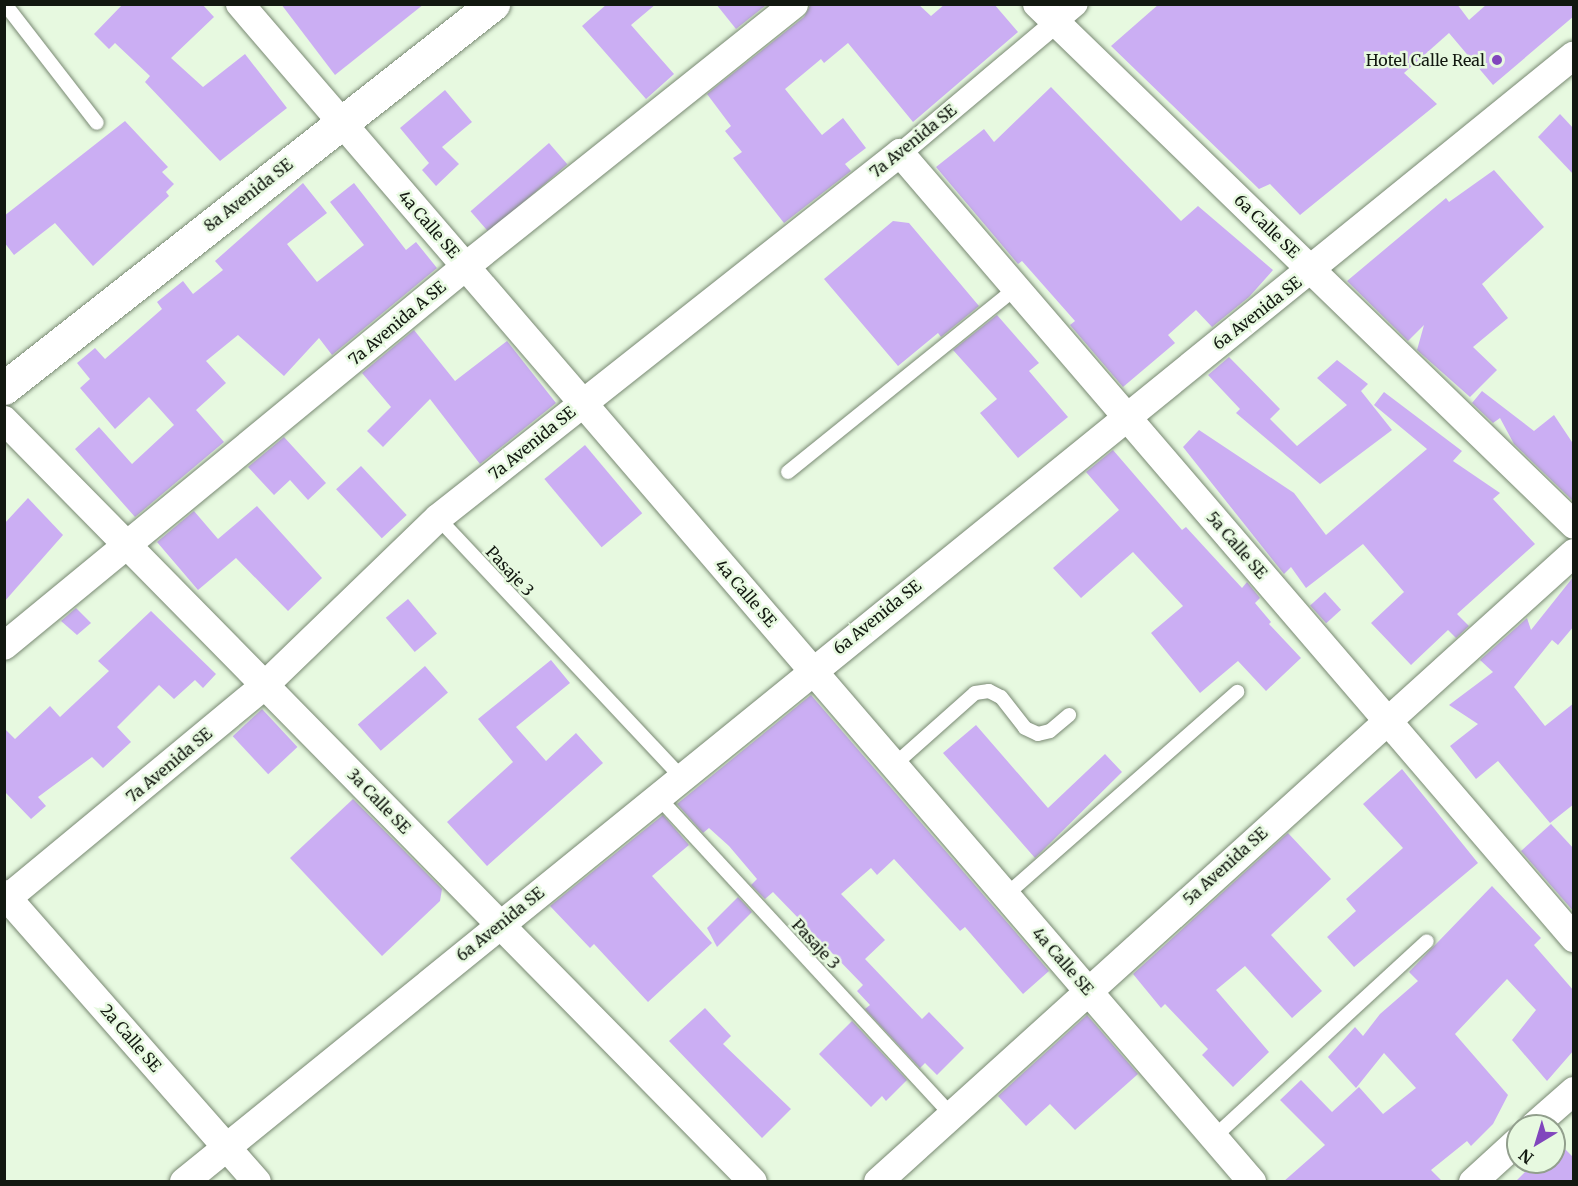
<!DOCTYPE html>
<html>
<head>
<meta charset="utf-8">
<style>
  body { margin:0 }
  #map { position:relative; width:1578px; height:1186px; overflow:hidden; background:#e7f9e0; font-family:Merriweather,serif }
  div>[style] { position:absolute }
  .building>* { inset:0; background:#cbaef3; transform-origin:0 0 }
  .roads { filter:drop-shadow(0 0 2px #798973) drop-shadow(0 0 2px #798973) }
  .service>* { height:14px; margin:-7px; padding:0 7px; transform-origin:7px; border-radius:7px; background:#fff }
  .pedestrian>* { height:21px; margin:-10.5px; padding:0 10.5px; transform-origin:10.5px; border-radius:10.5px; background:#fff }
  .minor>* { height:28px; margin:-14px; padding:0 14px; transform-origin:14px; border-radius:14px; background:#fff }
  .tertiary>* { height:33px; margin:-16.5px; padding:0 16.5px; transform-origin:16.5px; border-radius:16.5px; background:#fff }
  .dots>* { width:16px; height:16px; translate:-50% -50%; box-sizing:border-box; border:3px solid #e7f9e0; border-radius:50% }
  span { translate:-50% -50%; white-space:nowrap; text-align:center; line-height:1.15; -webkit-text-stroke:5px #e7f9e0; paint-order:stroke }
  .poi-label { font-size:16px; color:#121810 }
  .right { translate:-100% -50%; text-align:right }
  .street-label { font-size:16px; color:#121810 }
  .frame { position:absolute; inset:0; border:6px solid #121810; pointer-events:none }
  .north { position:absolute; left:1506px; top:1114px; width:60px; height:60px; box-sizing:border-box; background:#e7f9e0; border:2px solid #929f8d; border-radius:50%; rotate:218deg; font-size:16px; font-weight:700; line-height:24px; text-align:center; color:#121810 }
  .north::after { content:''; display:block; margin:auto; width:21px; height:27px; background:#8146bd; clip-path:polygon(50% 0,100% 100%,50% 72%,0 100%) }
</style>
</head>
<body>
<div id="map">
  <div class="building">
    <div style="clip-path:polygon(123px 4px,202px 4px,214px 17px,171px 58px,203px 87px,245px 54px,287px 108px,220px 161px,145px 82px,150px 76px,115px 43px,109px 49px,94px 34px)"></div>
    <div style="clip-path:polygon(281px 4px,424px 4px,335px 75px)"></div>
    <div style="clip-path:polygon(607px 4px,656px 4px,631px 25px,674px 74px,646px 99px,582px 26px)"></div>
    <div style="clip-path:polygon(716px 4px,763px 4px,765px 6px,736px 29px)"></div>
    <div style="clip-path:polygon(811px 4px,918px 4px,931px 16px,945px 4px,994px 4px,1018px 32px,913px 122px,848px 43px,824px 63px,821px 59px,785px 89px,822px 135px,843px 118px,866px 148px,845px 164px,851px 171px,784px 223px,733px 158px,742px 152px,725px 131px,731px 126px,707px 94px,804px 17px)"></div>
    <div style="clip-path:polygon(1159px 4px,1457px 4px,1469px 20px,1487px 4px,1574px 4px,1574px 16px,1493px 85px,1449px 33px,1404px 73px,1437px 104px,1300px 215px,1270px 184px,1259px 189px,1111px 46px)"></div>
    <div style="clip-path:polygon(1051px 87px,1181px 221px,1198px 206px,1273px 270px,1249px 297px,1212px 327px,1196px 310px,1168px 335px,1175px 343px,1123px 387px,1070px 325px,1075px 321px,1022px 261px,1018px 264px,936px 167px,984px 129px,994px 142px)"></div>
    <div style="clip-path:polygon(445px 90px,472px 122px,442px 147px,459px 164px,436px 186px,422px 170px,429px 163px,400px 128px)"></div>
    <div style="clip-path:polygon(1560px 114px,1574px 129px,1574px 175px,1538px 137px)"></div>
    <div style="clip-path:polygon(125px 121px,168px 167px,162px 172px,174px 184px,166px 192px,169px 196px,93px 266px,55px 223px,14px 255px,4px 242px,4px 216px)"></div>
    <div style="left:549px;top:143px;width:28px;height:104px;rotate:49deg"></div>
    <div style="clip-path:polygon(1494px 170px,1544px 227px,1482px 284px,1508px 318px,1473px 347px,1497px 370px,1470px 397px,1417px 350px,1424px 325px,1408px 341px,1347px 281px,1446px 198px,1449px 202px)"></div>
    <div style="clip-path:polygon(303px 183px,327px 213px,287px 244px,317px 282px,364px 245px,330px 202px,354px 183px,406px 250px,416px 242px,437px 268px,332px 355px,319px 338px,284px 376px,238px 335px,206px 361px,226px 383px,196px 410px,224px 442px,135px 517px,75px 449px,99px 427px,132px 464px,174px 425px,149px 397px,115px 429px,80px 388px,90px 379px,77px 363px,95px 348px,105px 359px,162px 309px,157px 302px,183px 281px,193px 294px,223px 270px,215px 261px)"></div>
    <div style="clip-path:polygon(893px 221px,909px 223px,979px 306px,941px 337px,938px 333px,898px 366px,824px 279px)"></div>
    <div style="clip-path:polygon(997px 315px,1039px 363px,1029px 371px,1068px 417px,1018px 458px,980px 413px,997px 399px,953px 350px)"></div>
    <div style="clip-path:polygon(414px 330px,455px 381px,507px 341px,556px 403px,480px 464px,430px 399px,383px 447px,367px 431px,391px 407px,362px 373px)"></div>
    <div style="clip-path:polygon(1229px 357px,1280px 409px,1270px 419px,1297px 446px,1347px 405px,1317px 378px,1337px 360px,1368px 384px,1361px 391px,1392px 430px,1320px 484px,1236px 413px,1240px 409px,1208px 375px)"></div>
    <div style="clip-path:polygon(1482px 391px,1534px 431px,1554px 415px,1574px 445px,1574px 502px,1514px 444px,1500px 418px,1493px 423px,1472px 403px)"></div>
    <div style="clip-path:polygon(1384px 392px,1462px 451px,1453px 461px,1500px 493px,1493px 499px,1535px 544px,1457px 614px,1469px 626px,1456px 638px,1448px 630px,1411px 665px,1371px 623px,1404px 592px,1363px 544px,1306px 588px,1291px 567px,1284px 574px,1183px 447px,1199px 430px,1294px 493px,1326px 535px,1427px 449px,1374px 405px)"></div>
    <div style="clip-path:polygon(284px 437px,326px 483px,308px 500px,290px 480px,274px 495px,248px 467px)"></div>
    <div style="left:585px;top:445px;width:89px;height:53px;rotate:50deg"></div>
    <div style="clip-path:polygon(1113px 450px,1182px 530px,1186px 527px,1242px 588px,1247px 582px,1260px 598px,1255px 603px,1271px 622px,1269px 624px,1301px 658px,1266px 691px,1238px 661px,1200px 693px,1151px 633px,1183px 606px,1133px 552px,1081px 598px,1053px 568px,1119px 510px,1086px 472px)"></div>
    <div style="left:361px;top:466px;width:67px;height:34px;rotate:47deg"></div>
    <div style="clip-path:polygon(28px 498px,63px 535px,4px 602px,4px 524px)"></div>
    <div style="clip-path:polygon(257px 506px,322px 578px,288px 611px,236px 558px,198px 590px,157px 542px,194px 511px,218px 539px)"></div>
    <div style="clip-path:polygon(1574px 576px,1574px 626px,1558px 645px,1552px 640px,1514px 687px,1545px 726px,1574px 703px,1574px 804px,1550px 823px,1498px 761px,1476px 779px,1450px 746px,1478px 724px,1449px 705px,1493px 672px,1480px 660px,1527px 618px,1531px 630px)"></div>
    <div style="left:1325px;top:592px;width:24px;height:20px;rotate:48deg"></div>
    <div style="left:408px;top:599px;width:45px;height:29px;rotate:50deg"></div>
    <div style="clip-path:polygon(76px 608px,91px 623px,77px 635px,61px 621px)"></div>
    <div style="clip-path:polygon(151px 611px,216px 674px,203px 688px,195px 680px,174px 699px,159px 685px,117px 727px,131px 742px,103px 768px,92px 757px,38px 797px,46px 806px,31px 819px,4px 791px,4px 728px,15px 739px,50px 706px,60px 717px,109px 671px,98px 661px)"></div>
    <div style="clip-path:polygon(551px 660px,570px 683px,516px 727px,546px 761px,576px 733px,603px 763px,487px 866px,447px 822px,513px 762px,478px 719px)"></div>
    <div style="left:425px;top:666px;width:35px;height:89px;rotate:49deg"></div>
    <div style="clip-path:polygon(811px 695px,1049px 971px,1023px 994px,965px 927px,960px 931px,894px 859px,877px 875px,871px 868px,841px 894px,885px 940px,865px 959px,922px 1019px,929px 1012px,964px 1048px,937px 1075px,925px 1063px,920px 1068px,865px 1009px,870px 1005px,857px 991px,863px 985px,773px 892px,765px 899px,751px 885px,757px 879px,729px 846px,709px 828px,703px 833px,677px 804px)"></div>
    <div style="left:262px;top:709px;width:52px;height:40px;rotate:47deg"></div>
    <div style="clip-path:polygon(976px 725px,1048px 808px,1105px 754px,1122px 772px,1035px 858px,943px 753px)"></div>
    <div style="clip-path:polygon(1402px 769px,1478px 863px,1354px 967px,1327px 937px,1356px 911px,1346px 899px,1403px 848px,1363px 804px)"></div>
    <div style="clip-path:polygon(353px 799px,442px 889px,440px 901px,382px 956px,290px 858px)"></div>
    <div style="clip-path:polygon(663px 815px,689px 845px,652px 876px,712px 943px,648px 1002px,594px 944px,590px 948px,550px 906px)"></div>
    <div style="clip-path:polygon(1551px 824px,1574px 849px,1574px 912px,1521px 851px)"></div>
    <div style="clip-path:polygon(1288px 833px,1331px 879px,1271px 935px,1322px 991px,1292px 1018px,1245px 966px,1216px 990px,1269px 1052px,1233px 1087px,1202px 1055px,1208px 1049px,1165px 1004px,1161px 1008px,1133px 974px)"></div>
    <div style="clip-path:polygon(1492px 886px,1541px 938px,1534px 945px,1574px 991px,1574px 1050px,1547px 1081px,1512px 1040px,1536px 1010px,1507px 979px,1455px 1034px,1508px 1095px,1493px 1124px,1471px 1146px,1467px 1141px,1431px 1170px,1443px 1182px,1283px 1182px,1325px 1145px,1280px 1100px,1301px 1080px,1332px 1112px,1359px 1087px,1383px 1114px,1416px 1088px,1384px 1053px,1356px 1088px,1328px 1057px,1355px 1027px,1363px 1036px,1380px 1014px,1418px 981px,1409px 972px)"></div>
    <div style="clip-path:polygon(738px 897px,752px 912px,717px 947px,707px 928px)"></div>
    <div style="clip-path:polygon(705px 1008px,731px 1036px,723px 1044px,791px 1109px,762px 1138px,669px 1041px)"></div>
    <div style="clip-path:polygon(1087px 1015px,1138px 1074px,1075px 1130px,1050px 1104px,1026px 1126px,998px 1096px)"></div>
    <div style="clip-path:polygon(852px 1021px,907px 1080px,886px 1101px,882px 1096px,871px 1107px,819px 1054px)"></div>
    <div style="clip-path:polygon(1564px 1148px,1574px 1158px,1574px 1182px,1515px 1182px,1535px 1162px,1554px 1162px,1554px 1156px)"></div>
  </div>
  <div class="roads">
    <div class="service">
      <div style="left:5px;top:4px;width:150px;rotate:52.3deg"></div>
      <div style="left:788px;top:472px;width:293px;rotate:-38.9deg"></div>
      <div style="left:438px;top:518px;width:355px;rotate:46.8deg"></div>
      <div style="left:894px;top:765px;width:108px;rotate:-41.6deg"></div>
      <div style="left:975px;top:693px;width:14px;rotate:-8deg"></div>
      <div style="left:989px;top:691px;width:13px;rotate:27deg"></div>
      <div style="left:1001px;top:697px;width:39px;rotate:52deg"></div>
      <div style="left:1025px;top:728px;width:14px;rotate:25deg"></div>
      <div style="left:1038px;top:734px;width:12px;rotate:-14deg"></div>
      <div style="left:1050px;top:731px;width:25px;rotate:-40deg"></div>
      <div style="left:657px;top:796px;width:434px;rotate:47.3deg"></div>
      <div style="left:1006px;top:895px;width:308px;rotate:-41.3deg"></div>
      <div style="left:1214px;top:1137px;width:289px;rotate:-42.6deg"></div>
    </div>
    <div class="pedestrian">
      <div style="left:900px;top:153px;width:231px;rotate:-40.1deg"></div>
    </div>
    <div class="minor">
      <div style="left:240px;top:4px;width:1553px;rotate:49.33deg"></div>
      <div style="left:1037px;top:4px;width:748px;rotate:44.13deg"></div>
      <div style="left:4px;top:420px;width:1068px;rotate:45.49deg"></div>
      <div style="left:4px;top:646px;width:597px;rotate:-39.42deg"></div>
      <div style="left:465px;top:267px;width:421px;rotate:-38.6deg"></div>
      <div style="left:4px;top:894px;width:383px;rotate:48.7deg"></div>
      <div style="left:4px;top:901px;width:339px;rotate:-39.6deg"></div>
      <div style="left:265px;top:685px;width:240px;rotate:-44deg"></div>
      <div style="left:438px;top:518px;width:589px;rotate:-38.31deg"></div>
      <div style="left:900px;top:153px;width:1035px;rotate:49.35deg"></div>
      <div style="left:1534px;top:1126px;width:53px;rotate:-41.2deg"></div>
      <div style="left:184px;top:1182px;width:1789px;rotate:-39.03deg"></div>
      <div style="left:878px;top:1182px;width:938px;rotate:-42.11deg"></div>
      <div style="left:1473px;top:1182px;width:61px;rotate:-42.3deg"></div>
    </div>
    <div class="tertiary">
      <div style="left:4px;top:388px;width:622px;rotate:-38.14deg"></div>
    </div>
  </div>
  <div class="dots">
    <div style="left:1497px;top:60px;background:#8146bd"></div>
  </div>
  <div class="poi-label">
    <span class="right" style="left:1485px;top:60px">Hotel Calle Real</span>
  </div>
  <div class="street-label">
    <span style="left:913px;top:141px;rotate:-39deg">7a Avenida SE</span>
    <span style="left:248px;top:195px;rotate:-38deg">8a Avenida SE</span>
    <span style="left:429px;top:224px;rotate:49deg">4a Calle SE</span>
    <span style="left:1267px;top:226px;rotate:44deg">6a Calle SE</span>
    <span style="left:1257px;top:313px;rotate:-38deg">6a Avenida SE</span>
    <span style="left:397px;top:323px;rotate:-40deg">7a Avenida A SE</span>
    <span style="left:532px;top:443px;rotate:-39deg">7a Avenida SE</span>
    <span style="left:1237px;top:545px;rotate:49deg">5a Calle SE</span>
    <span style="left:510px;top:571px;rotate:47deg">Pasaje 3</span>
    <span style="left:746px;top:593px;rotate:49deg">4a Calle SE</span>
    <span style="left:877px;top:617px;rotate:-39deg">6a Avenida SE</span>
    <span style="left:169px;top:765px;rotate:-40deg">7a Avenida SE</span>
    <span style="left:379px;top:801px;rotate:46deg">3a Calle SE</span>
    <span style="left:1225px;top:866px;rotate:-42deg">5a Avenida SE</span>
    <span style="left:500px;top:924px;rotate:-39deg">6a Avenida SE</span>
    <span style="left:816px;top:944px;rotate:47deg">Pasaje 3</span>
    <span style="left:1063px;top:961px;rotate:49deg">4a Calle SE</span>
    <span style="left:131px;top:1038px;rotate:49deg">2a Calle SE</span>
  </div>
  <div class="frame"></div>
  <div class="north">N</div>
</div>
</body>
</html>
